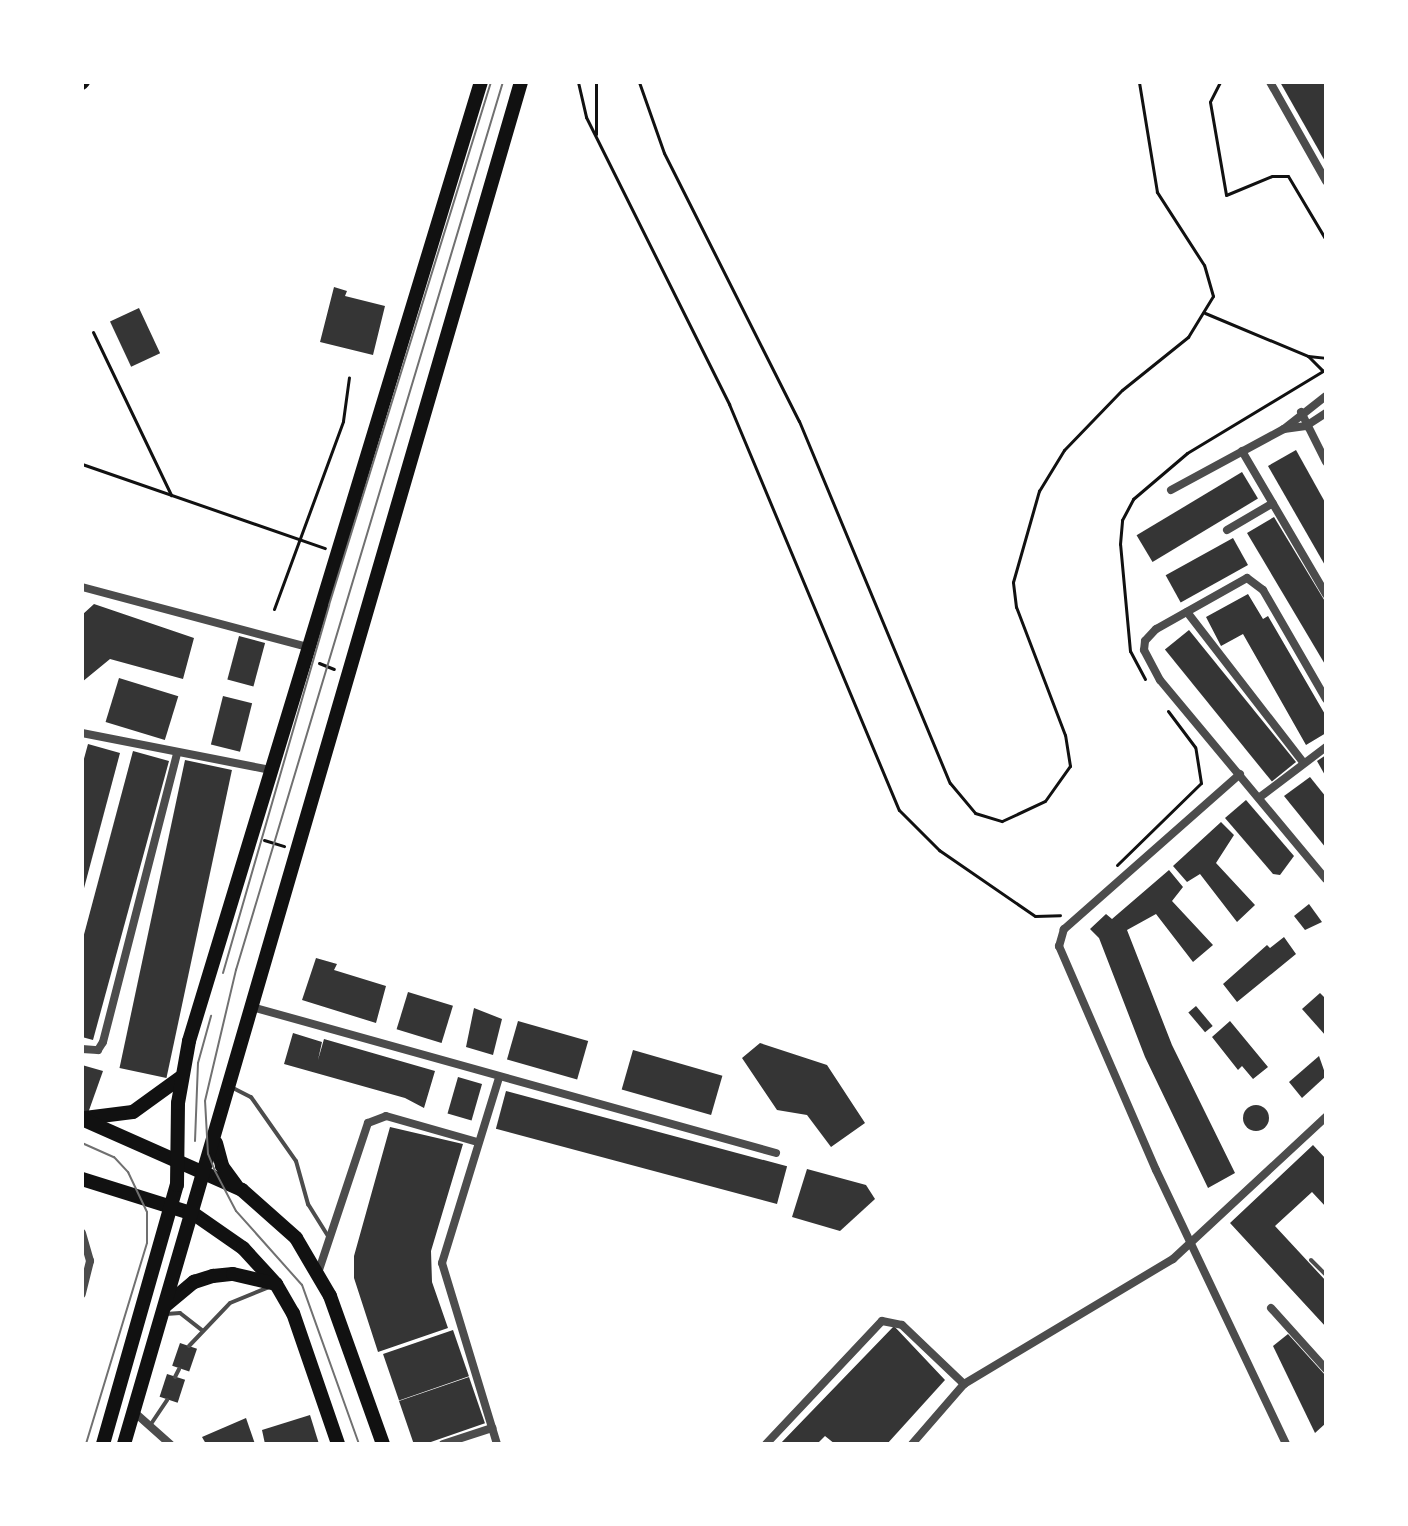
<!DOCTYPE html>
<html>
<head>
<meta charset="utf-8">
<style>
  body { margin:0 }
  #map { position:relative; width:1408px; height:1526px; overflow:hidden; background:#fff; font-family:"Public Sans",sans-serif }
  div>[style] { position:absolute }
  .building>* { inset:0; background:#353535; transform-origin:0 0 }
  .round { border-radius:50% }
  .path>* { height:3px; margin:-1.5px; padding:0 1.5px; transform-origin:1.5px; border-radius:1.5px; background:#111 }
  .service>* { height:4px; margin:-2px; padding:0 2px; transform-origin:2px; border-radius:2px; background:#4c4c4c }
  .minor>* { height:8px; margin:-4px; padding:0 4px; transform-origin:4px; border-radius:4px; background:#4c4c4c }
  .secondary>* { height:12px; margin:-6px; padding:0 6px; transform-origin:6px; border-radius:6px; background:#111 }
  .primary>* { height:14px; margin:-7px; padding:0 7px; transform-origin:7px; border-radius:7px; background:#111 }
  .tram>* { height:2px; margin:-1px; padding:0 1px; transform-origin:1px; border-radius:1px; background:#707070 }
  span { translate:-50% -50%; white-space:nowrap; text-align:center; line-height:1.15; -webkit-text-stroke:6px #fff; paint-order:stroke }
  .frame { position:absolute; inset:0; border:84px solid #fff; pointer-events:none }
</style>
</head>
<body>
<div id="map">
  <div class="building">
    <div style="clip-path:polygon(1280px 82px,1326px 82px,1326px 163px)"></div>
    <div style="clip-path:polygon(334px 287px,347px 291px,345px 296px,385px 306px,373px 355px,320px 342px)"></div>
    <div style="left:139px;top:308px;width:50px;height:32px;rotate:65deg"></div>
    <div style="clip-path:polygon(1296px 450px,1326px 504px,1326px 567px,1268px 466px)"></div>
    <div style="left:1242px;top:472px;width:31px;height:123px;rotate:59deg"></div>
    <div style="clip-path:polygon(1274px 517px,1326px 603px,1326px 666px,1247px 533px)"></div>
    <div style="left:1233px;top:538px;width:31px;height:77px;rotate:61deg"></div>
    <div style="clip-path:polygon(1248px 594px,1263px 619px,1268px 616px,1326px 716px,1326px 733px,1306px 745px,1243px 634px,1221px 646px,1206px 617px)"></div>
    <div style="clip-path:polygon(94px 604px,194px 638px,183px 679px,110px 659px,82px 682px,82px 615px)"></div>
    <div style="left:1189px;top:630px;width:170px;height:31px;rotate:51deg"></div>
    <div style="left:239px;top:636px;width:27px;height:45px;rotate:15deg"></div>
    <div style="left:119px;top:678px;width:62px;height:46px;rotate:17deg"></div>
    <div style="left:223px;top:696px;width:30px;height:50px;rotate:14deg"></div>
    <div style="clip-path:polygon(88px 744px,120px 753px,83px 892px,82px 766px)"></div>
    <div style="clip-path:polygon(133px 751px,169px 761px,93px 1040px,82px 1037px,82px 942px)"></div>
    <div style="clip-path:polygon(1326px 755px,1326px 777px,1317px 761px)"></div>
    <div style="left:185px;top:760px;width:48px;height:315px;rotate:12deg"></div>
    <div style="clip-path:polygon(1310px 777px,1326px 797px,1326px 848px,1284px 796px)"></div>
    <div style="clip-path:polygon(1246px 800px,1294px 856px,1280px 875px,1273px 874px,1225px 818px)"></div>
    <div style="clip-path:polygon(1221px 822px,1234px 835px,1216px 863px,1255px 905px,1237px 922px,1200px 874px,1187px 882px,1173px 866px)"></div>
    <div style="clip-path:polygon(1169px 870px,1183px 887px,1172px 901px,1213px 945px,1193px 962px,1156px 914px,1127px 930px,1172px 1045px,1235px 1173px,1208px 1188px,1145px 1057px,1099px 938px,1090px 929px,1106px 914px,1112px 919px)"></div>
    <div style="clip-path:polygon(1309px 904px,1322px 922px,1305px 930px,1294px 916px)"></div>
    <div style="clip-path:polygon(1284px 937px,1296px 954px,1237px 1002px,1223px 984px,1267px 945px,1270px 948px)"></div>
    <div style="clip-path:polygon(316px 958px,337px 964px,334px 970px,386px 986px,376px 1023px,302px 1000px)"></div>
    <div style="left:408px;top:992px;width:47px;height:39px;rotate:17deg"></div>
    <div style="clip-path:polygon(1320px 993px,1326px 999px,1326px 1036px,1302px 1009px)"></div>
    <div style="left:1196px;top:1006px;width:26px;height:10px;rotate:50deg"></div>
    <div style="clip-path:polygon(474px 1008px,502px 1019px,493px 1055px,466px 1047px)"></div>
    <div style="left:518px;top:1021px;width:73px;height:40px;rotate:16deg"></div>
    <div style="clip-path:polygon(1230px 1021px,1268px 1067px,1253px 1079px,1242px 1066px,1238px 1070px,1212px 1037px)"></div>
    <div style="clip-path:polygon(293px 1033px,322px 1042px,318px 1060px,324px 1039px,435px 1071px,424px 1108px,405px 1098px,284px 1064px)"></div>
    <div style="clip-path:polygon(760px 1043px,827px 1065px,865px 1123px,831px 1147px,807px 1115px,777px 1110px,742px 1058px)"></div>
    <div style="left:633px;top:1050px;width:93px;height:41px;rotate:16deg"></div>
    <div style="clip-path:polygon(1319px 1056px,1326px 1076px,1302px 1098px,1289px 1082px)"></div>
    <div style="clip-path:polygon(82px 1065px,103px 1071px,87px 1116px,82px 1114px)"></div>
    <div style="left:458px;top:1077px;width:25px;height:38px;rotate:16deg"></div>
    <div style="left:506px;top:1091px;width:291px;height:39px;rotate:15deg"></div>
    <div class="round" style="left:1243px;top:1105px;width:26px;height:26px"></div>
    <div style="clip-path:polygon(390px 1127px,463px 1144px,431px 1251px,432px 1282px,448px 1328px,378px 1352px,354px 1278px,354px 1256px)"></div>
    <div style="clip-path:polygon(1313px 1145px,1326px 1159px,1326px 1207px,1312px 1192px,1275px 1226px,1326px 1281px,1326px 1327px,1230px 1223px)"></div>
    <div style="clip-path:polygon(807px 1169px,866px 1185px,875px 1199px,840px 1231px,792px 1217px)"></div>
    <div style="clip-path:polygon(894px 1326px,945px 1380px,887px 1444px,835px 1444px,825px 1436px,817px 1444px,780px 1444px)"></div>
    <div style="left:453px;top:1330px;width:49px;height:74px;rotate:71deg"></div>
    <div style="clip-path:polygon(1288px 1334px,1326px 1376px,1326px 1423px,1315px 1433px,1273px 1346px)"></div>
    <div style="left:180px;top:1343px;width:18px;height:24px;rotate:19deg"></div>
    <div style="left:167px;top:1374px;width:19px;height:24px;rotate:18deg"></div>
    <div style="left:469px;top:1377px;width:49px;height:74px;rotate:71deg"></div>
    <div style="clip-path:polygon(310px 1415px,319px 1444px,265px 1444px,262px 1430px)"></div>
    <div style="clip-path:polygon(246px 1418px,255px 1444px,206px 1444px,202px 1437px)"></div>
  </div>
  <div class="path">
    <div style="left:578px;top:82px;width:36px;rotate:77deg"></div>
    <div style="left:586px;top:117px;width:321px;rotate:63.5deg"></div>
    <div style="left:729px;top:404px;width:440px;rotate:67.3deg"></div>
    <div style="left:899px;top:810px;width:57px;rotate:45deg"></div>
    <div style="left:939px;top:850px;width:116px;rotate:34.5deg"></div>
    <div style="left:1035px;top:916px;width:25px;rotate:-2deg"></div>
    <div style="left:639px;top:82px;width:75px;rotate:70.6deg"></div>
    <div style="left:664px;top:153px;width:300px;rotate:63.3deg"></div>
    <div style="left:799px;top:421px;width:392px;rotate:67.4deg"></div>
    <div style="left:950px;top:783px;width:39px;rotate:50deg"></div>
    <div style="left:975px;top:813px;width:28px;rotate:17deg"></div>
    <div style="left:1002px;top:821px;width:47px;rotate:-24.9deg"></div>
    <div style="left:1045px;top:801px;width:43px;rotate:-54.5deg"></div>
    <div style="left:1070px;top:766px;width:31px;rotate:-99deg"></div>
    <div style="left:1065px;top:735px;width:137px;rotate:-110.9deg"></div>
    <div style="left:1016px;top:607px;width:25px;rotate:-97deg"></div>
    <div style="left:1013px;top:582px;width:95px;rotate:-74.1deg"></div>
    <div style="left:1039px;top:491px;width:48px;rotate:-58.6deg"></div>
    <div style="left:1064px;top:450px;width:83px;rotate:-46deg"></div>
    <div style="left:1122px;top:390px;width:85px;rotate:-38.8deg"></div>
    <div style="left:1188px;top:337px;width:48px;rotate:-58.6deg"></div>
    <div style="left:1213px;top:296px;width:32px;rotate:-106deg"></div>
    <div style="left:1204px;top:265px;width:87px;rotate:-122.8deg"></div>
    <div style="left:1157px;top:192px;width:111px;rotate:-99.3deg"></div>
    <div style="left:1220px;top:82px;width:22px;rotate:117deg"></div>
    <div style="left:1210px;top:102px;width:94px;rotate:80.2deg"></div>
    <div style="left:1226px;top:195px;width:50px;rotate:-22.4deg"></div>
    <div style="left:1272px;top:176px;width:16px"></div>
    <div style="left:1288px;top:176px;width:74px;rotate:59.3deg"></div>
    <div style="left:596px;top:134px;width:52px;rotate:-90deg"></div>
    <div style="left:1205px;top:313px;width:112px;rotate:22.7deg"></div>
    <div style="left:1308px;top:356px;width:18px;rotate:6deg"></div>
    <div style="left:93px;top:332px;width:181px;rotate:64.4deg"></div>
    <div style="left:1308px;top:356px;width:20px;rotate:45deg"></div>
    <div style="left:82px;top:464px;width:257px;rotate:19.1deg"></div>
    <div style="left:274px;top:609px;width:200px;rotate:-69.8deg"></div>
    <div style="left:343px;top:421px;width:44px;rotate:-82.2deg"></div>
    <div style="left:319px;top:663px;width:16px;rotate:22deg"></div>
    <div style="left:1145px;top:679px;width:32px;rotate:-118deg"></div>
    <div style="left:1130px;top:651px;width:107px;rotate:-95.3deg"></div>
    <div style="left:1120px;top:544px;width:24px;rotate:-85deg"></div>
    <div style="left:1122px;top:520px;width:24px;rotate:-62deg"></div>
    <div style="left:1133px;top:499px;width:71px;rotate:-40.4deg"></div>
    <div style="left:1187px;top:453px;width:162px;rotate:-31.1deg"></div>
    <div style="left:264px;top:840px;width:21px;rotate:17deg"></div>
    <div style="left:1117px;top:865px;width:117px;rotate:-44.3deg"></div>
    <div style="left:1201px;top:783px;width:36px;rotate:-99deg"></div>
    <div style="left:1195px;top:747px;width:45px;rotate:-126.9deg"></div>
  </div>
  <div class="service">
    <div style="left:231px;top:1087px;width:22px;rotate:27deg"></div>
    <div style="left:251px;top:1097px;width:78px;rotate:54.9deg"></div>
    <div style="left:296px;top:1161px;width:45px;rotate:74.4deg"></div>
    <div style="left:308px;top:1204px;width:38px;rotate:58deg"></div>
    <div style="left:1311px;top:1260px;width:21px;rotate:45deg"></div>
    <div style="left:166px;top:1314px;width:14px;rotate:-4deg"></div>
    <div style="left:180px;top:1313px;width:29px;rotate:38deg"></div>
    <div style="left:189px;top:1346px;width:59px;rotate:-46.4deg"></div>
    <div style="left:230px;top:1303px;width:42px;rotate:-22.3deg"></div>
    <div style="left:175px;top:1377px;width:9px;rotate:-63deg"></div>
    <div style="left:151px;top:1424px;width:29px;rotate:-56deg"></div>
  </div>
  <div class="minor">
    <div style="left:1270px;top:82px;width:114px;rotate:60.5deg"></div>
    <div style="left:1301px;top:412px;width:56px;rotate:63.4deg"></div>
    <div style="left:1284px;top:429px;width:53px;rotate:-38.2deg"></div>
    <div style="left:1242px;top:451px;width:166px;rotate:59.6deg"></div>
    <div style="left:1171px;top:490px;width:128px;rotate:-28.4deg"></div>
    <div style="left:1284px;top:429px;width:22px;rotate:-8deg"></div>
    <div style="left:1306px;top:426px;width:24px;rotate:-33deg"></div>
    <div style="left:1227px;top:530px;width:53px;rotate:-30.4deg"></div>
    <div style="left:82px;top:587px;width:234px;rotate:14.9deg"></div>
    <div style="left:1187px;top:612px;width:188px;rotate:52.3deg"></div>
    <div style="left:1326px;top:699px;width:126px;rotate:-120deg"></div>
    <div style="left:1263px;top:590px;width:20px;rotate:-143deg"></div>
    <div style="left:1247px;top:578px;width:104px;rotate:150.7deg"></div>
    <div style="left:1156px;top:629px;width:16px;rotate:133deg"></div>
    <div style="left:1145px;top:641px;width:9px;rotate:96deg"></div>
    <div style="left:1144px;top:650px;width:34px;rotate:62deg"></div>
    <div style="left:1160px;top:680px;width:259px;rotate:50.2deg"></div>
    <div style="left:82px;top:733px;width:192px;rotate:11.1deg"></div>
    <div style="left:1240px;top:774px;width:235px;rotate:138.6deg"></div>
    <div style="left:1064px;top:929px;width:18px;rotate:106deg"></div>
    <div style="left:1059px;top:946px;width:244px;rotate:66.6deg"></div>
    <div style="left:1156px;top:1170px;width:303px;rotate:64.6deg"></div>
    <div style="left:1260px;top:797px;width:83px;rotate:-37.1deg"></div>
    <div style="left:252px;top:1007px;width:544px;rotate:15.57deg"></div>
    <div style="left:82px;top:1049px;width:16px;rotate:4deg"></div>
    <div style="left:98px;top:1050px;width:9px;rotate:-58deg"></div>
    <div style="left:103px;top:1042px;width:298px;rotate:-75.6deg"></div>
    <div style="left:82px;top:1233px;width:29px;rotate:74deg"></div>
    <div style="left:90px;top:1261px;width:34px;rotate:104deg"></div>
    <div style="left:319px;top:1270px;width:155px;rotate:-71.6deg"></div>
    <div style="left:368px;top:1123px;width:19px;rotate:-21deg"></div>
    <div style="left:386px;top:1116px;width:95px;rotate:15.9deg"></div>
    <div style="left:1271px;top:1308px;width:82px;rotate:48deg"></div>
    <div style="left:133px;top:1411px;width:50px;rotate:41.7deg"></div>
    <div style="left:443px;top:1444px;width:52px;rotate:-18.1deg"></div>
    <div style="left:497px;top:1444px;width:189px;rotate:-106.9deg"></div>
    <div style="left:442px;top:1263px;width:194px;rotate:-72.9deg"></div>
    <div style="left:766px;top:1444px;width:169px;rotate:-46.7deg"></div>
    <div style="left:882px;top:1321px;width:20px;rotate:11deg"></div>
    <div style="left:902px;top:1325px;width:86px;rotate:43.6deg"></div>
    <div style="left:912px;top:1444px;width:79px;rotate:-49.1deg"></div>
    <div style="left:964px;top:1384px;width:244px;rotate:-30.9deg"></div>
    <div style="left:1173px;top:1259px;width:209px;rotate:-42.9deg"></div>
  </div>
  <div class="secondary">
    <div style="left:82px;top:84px;width:3px;rotate:-45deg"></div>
  </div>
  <div class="primary">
    <div style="left:85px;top:1118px;width:48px;rotate:-7.1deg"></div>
    <div style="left:133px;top:1112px;width:58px;rotate:-35.9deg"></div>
    <div style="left:82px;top:1119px;width:175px;rotate:23.9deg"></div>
    <div style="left:242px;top:1190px;width:72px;rotate:41.6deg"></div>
    <div style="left:296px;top:1238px;width:67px;rotate:59.6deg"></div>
    <div style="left:330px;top:1296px;width:157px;rotate:70.3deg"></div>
    <div style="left:216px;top:1143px;width:24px;rotate:75deg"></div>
    <div style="left:222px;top:1166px;width:24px;rotate:54deg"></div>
    <div style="left:82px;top:1179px;width:117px;rotate:17.4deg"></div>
    <div style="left:194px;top:1214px;width:60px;rotate:34.8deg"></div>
    <div style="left:243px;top:1248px;width:49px;rotate:47.5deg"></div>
    <div style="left:276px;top:1284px;width:34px;rotate:60deg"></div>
    <div style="left:293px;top:1313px;width:139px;rotate:71deg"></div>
    <div style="left:165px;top:1306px;width:38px;rotate:-40deg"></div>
    <div style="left:194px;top:1282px;width:20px;rotate:-18deg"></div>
    <div style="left:213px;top:1276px;width:20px;rotate:-6deg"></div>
    <div style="left:233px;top:1274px;width:44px;rotate:13.1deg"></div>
    <div style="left:103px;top:1444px;width:269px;rotate:-74.1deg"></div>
    <div style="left:177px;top:1185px;width:82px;rotate:-89.3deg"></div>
    <div style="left:178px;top:1103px;width:63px;rotate:-79.9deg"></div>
    <div style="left:189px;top:1041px;width:1002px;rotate:-73.07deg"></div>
    <div style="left:124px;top:1444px;width:1419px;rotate:-73.75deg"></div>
  </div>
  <div class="tram">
    <div style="left:223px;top:973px;width:383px;rotate:-73.9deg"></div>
    <div style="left:329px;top:605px;width:548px;rotate:-72.79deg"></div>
    <div style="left:195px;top:1141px;width:78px;rotate:-87.8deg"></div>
    <div style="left:198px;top:1063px;width:49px;rotate:-74.5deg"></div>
    <div style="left:82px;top:1143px;width:35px;rotate:24deg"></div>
    <div style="left:114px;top:1157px;width:21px;rotate:47deg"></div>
    <div style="left:128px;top:1172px;width:44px;rotate:64.6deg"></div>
    <div style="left:147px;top:1212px;width:31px;rotate:90deg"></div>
    <div style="left:147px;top:1243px;width:210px;rotate:106.9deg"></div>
    <div style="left:359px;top:1444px;width:169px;rotate:-109.7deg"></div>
    <div style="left:302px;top:1285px;width:99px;rotate:-131.7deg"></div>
    <div style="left:236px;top:1211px;width:45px;rotate:-117.7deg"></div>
    <div style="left:215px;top:1171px;width:18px;rotate:-112deg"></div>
    <div style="left:208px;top:1154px;width:53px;rotate:-93.2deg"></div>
    <div style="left:205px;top:1101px;width:135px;rotate:-76.7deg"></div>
    <div style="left:236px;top:970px;width:927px;rotate:-73.27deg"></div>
  </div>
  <div class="frame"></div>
</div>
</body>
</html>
